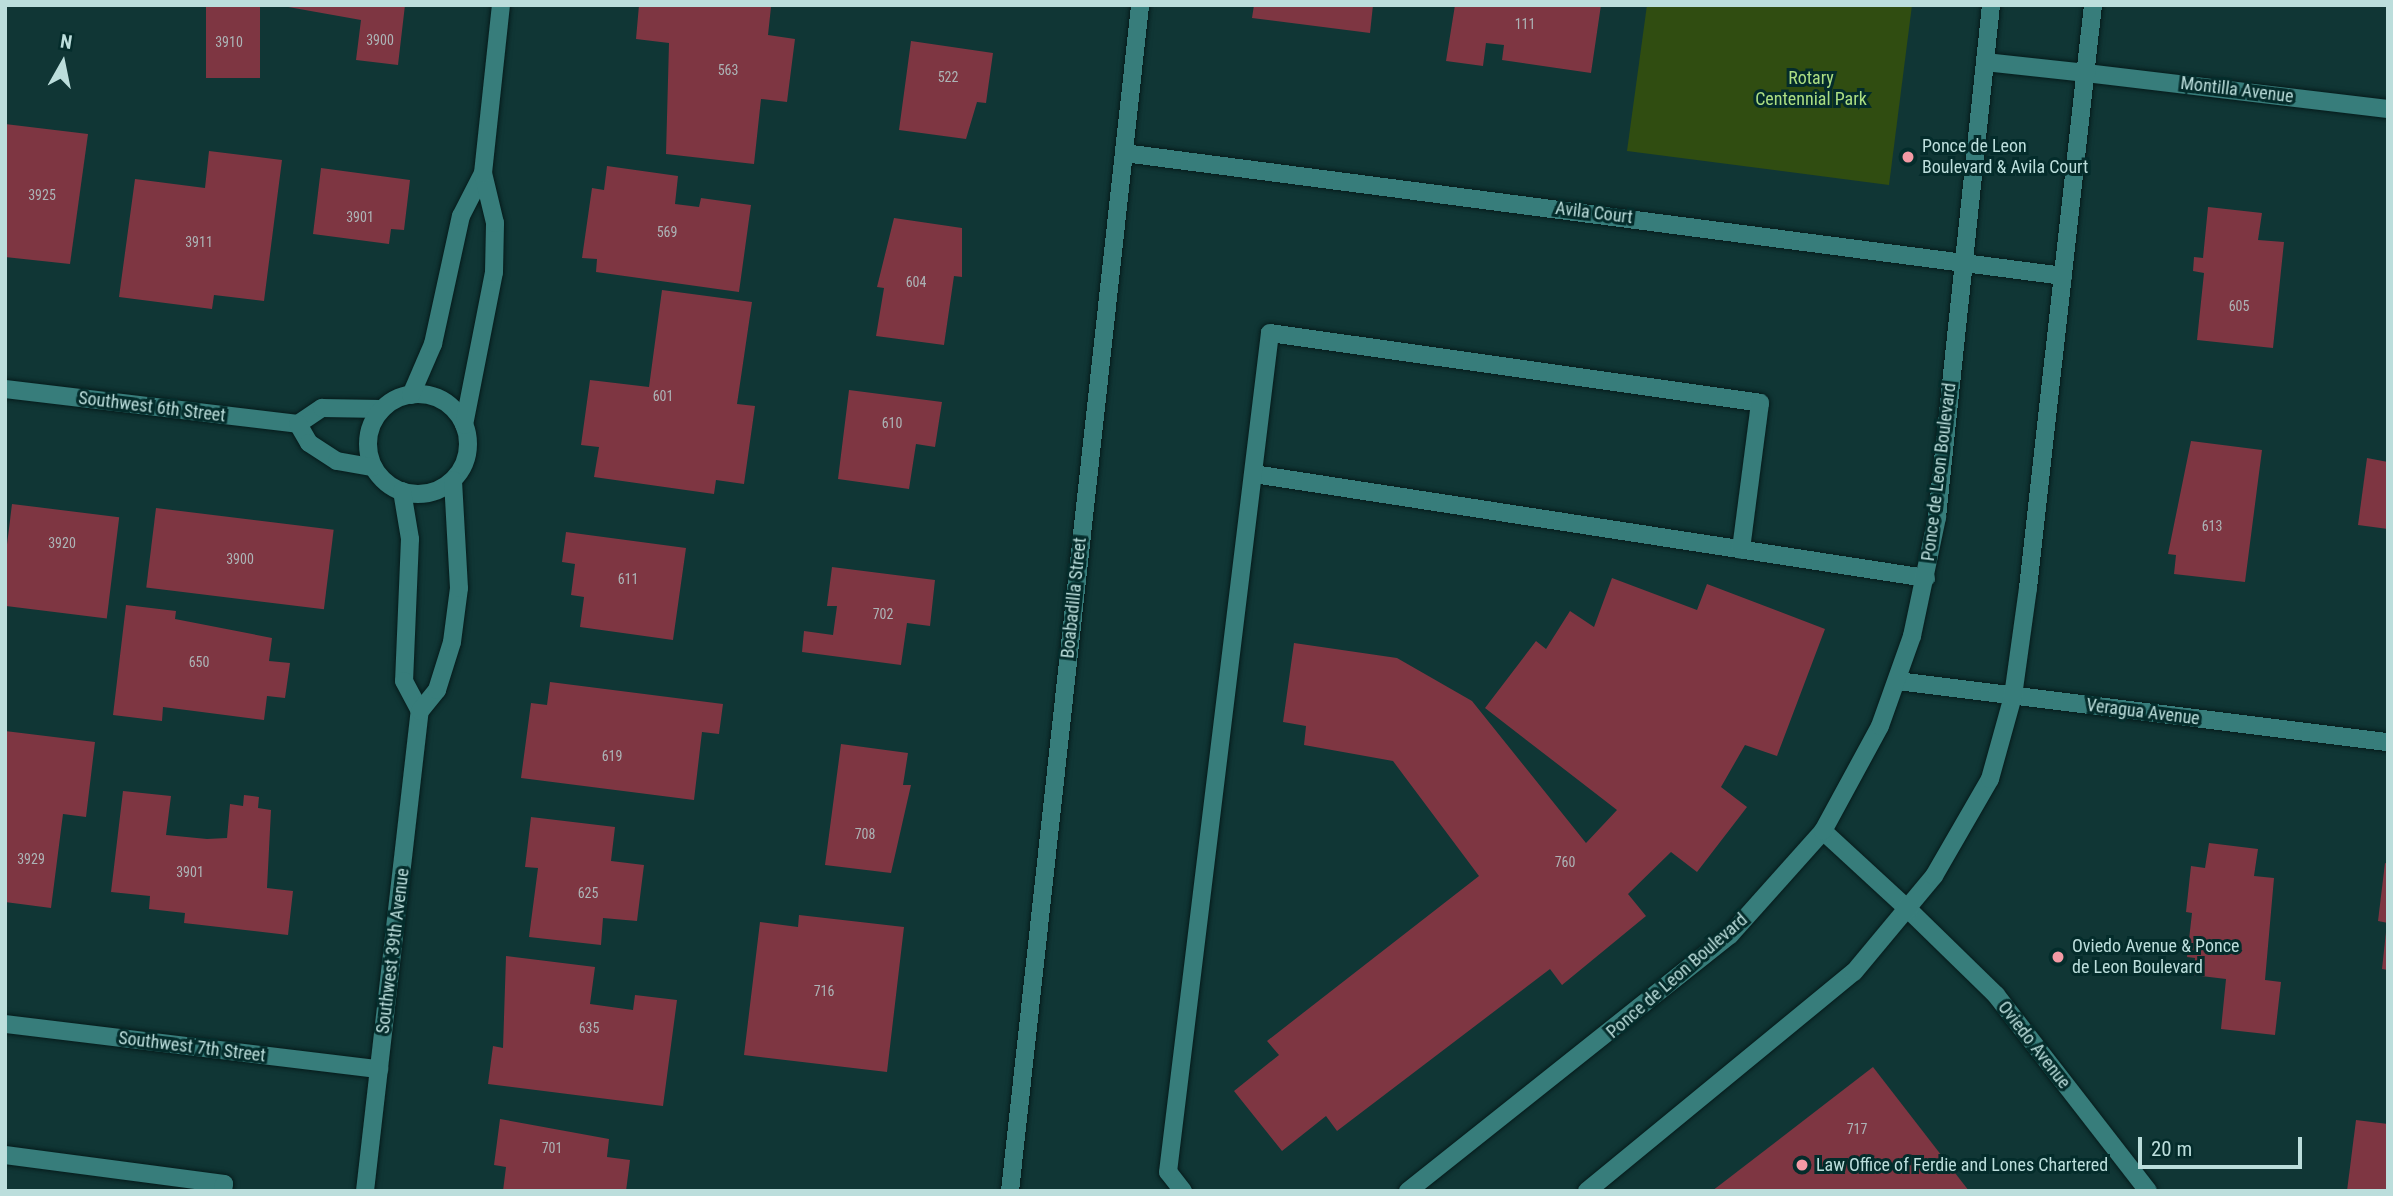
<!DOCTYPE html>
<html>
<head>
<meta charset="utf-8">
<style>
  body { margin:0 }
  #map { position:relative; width:2393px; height:1196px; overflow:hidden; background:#103635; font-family:"Roboto Condensed",sans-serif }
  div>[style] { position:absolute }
  .green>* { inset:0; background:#304d11 }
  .building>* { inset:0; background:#7e3642; transform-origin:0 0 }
  .roads { filter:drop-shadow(0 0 2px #061b1b) drop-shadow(0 0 2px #061b1b) }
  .service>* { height:18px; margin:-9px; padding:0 9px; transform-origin:9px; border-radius:9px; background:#377d7b }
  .minor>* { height:18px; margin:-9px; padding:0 9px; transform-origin:9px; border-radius:9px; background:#377d7b }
  .minor>.ring { margin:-9px; padding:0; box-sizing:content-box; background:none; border:18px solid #377d7b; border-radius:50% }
  .tertiary>* { height:18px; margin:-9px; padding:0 9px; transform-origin:9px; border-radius:9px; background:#377d7b }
  .dots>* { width:19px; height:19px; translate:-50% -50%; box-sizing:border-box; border:4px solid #042c2b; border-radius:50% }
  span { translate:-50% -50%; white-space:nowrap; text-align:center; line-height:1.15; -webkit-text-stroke:6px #042c2b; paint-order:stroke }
  .number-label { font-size:14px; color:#acb4b6 }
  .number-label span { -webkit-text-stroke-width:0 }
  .park-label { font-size:18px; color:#addf83 }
  .street-label { font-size:18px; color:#bcdedc }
  .poi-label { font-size:18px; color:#bcdedc }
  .left { translate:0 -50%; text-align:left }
  .frame { position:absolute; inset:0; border:7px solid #bcdedc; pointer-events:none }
  .north { position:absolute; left:28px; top:28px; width:70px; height:70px; -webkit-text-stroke:5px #042c2b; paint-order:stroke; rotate:9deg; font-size:19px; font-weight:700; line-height:28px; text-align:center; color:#bcdedc }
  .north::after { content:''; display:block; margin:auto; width:24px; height:32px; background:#bcdedc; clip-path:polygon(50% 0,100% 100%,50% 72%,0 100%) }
  .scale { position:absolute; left:2138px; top:1137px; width:164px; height:32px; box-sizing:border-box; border:4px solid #bcdedc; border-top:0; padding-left:9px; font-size:21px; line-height:24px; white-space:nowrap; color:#bcdedc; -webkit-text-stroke:5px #042c2b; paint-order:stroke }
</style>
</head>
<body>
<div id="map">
  <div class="green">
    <div style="clip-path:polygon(1647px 5px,1912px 5px,1889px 185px,1627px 151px)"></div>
  </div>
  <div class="building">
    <div style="left:206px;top:5px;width:54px;height:73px"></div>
    <div style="clip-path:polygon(277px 5px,405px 5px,398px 65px,356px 60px,361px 20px)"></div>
    <div style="clip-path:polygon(639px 5px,771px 7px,768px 35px,795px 39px,787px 102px,761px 99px,754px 164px,666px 154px,669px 43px,636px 39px)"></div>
    <div style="clip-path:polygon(1254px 5px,1373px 5px,1370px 33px,1252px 18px)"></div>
    <div style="clip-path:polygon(1455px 5px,1601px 5px,1591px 73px,1502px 60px,1504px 45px,1486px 43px,1483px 66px,1446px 61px)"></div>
    <div style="clip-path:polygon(911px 41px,993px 53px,986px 103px,977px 102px,966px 139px,899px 130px)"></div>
    <div style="clip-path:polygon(5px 124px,88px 134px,70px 264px,5px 257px)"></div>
    <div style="clip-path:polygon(209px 151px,282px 160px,264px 301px,214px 295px,212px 309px,119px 297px,135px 179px,205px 188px)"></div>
    <div style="clip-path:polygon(607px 166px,678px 176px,675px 204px,699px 207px,701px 198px,751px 205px,739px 292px,596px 272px,597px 259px,582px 258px,592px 188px,604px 190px)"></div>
    <div style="clip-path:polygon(321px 168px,410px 180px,404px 230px,391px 229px,389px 244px,313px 234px)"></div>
    <div style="clip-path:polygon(2208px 207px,2262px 213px,2258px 240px,2284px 242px,2273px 348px,2197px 340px,2204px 273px,2193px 271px,2194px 257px,2203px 258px)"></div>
    <div style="clip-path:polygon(894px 218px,962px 228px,962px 277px,954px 276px,944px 345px,876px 336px,884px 288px,877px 287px)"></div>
    <div style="clip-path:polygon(662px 290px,752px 302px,737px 404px,755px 406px,744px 484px,716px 480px,714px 494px,594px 477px,599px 447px,581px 445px,590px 380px,649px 387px)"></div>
    <div style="clip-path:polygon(849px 390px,942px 402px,935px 447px,916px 444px,909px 489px,838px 479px)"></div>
    <div style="clip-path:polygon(2191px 441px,2262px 450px,2245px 582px,2174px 574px,2176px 555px,2168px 554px)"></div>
    <div style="clip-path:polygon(2367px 458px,2388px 462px,2388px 529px,2358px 525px)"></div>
    <div style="left:12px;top:504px;width:108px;height:102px;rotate:7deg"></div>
    <div style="left:156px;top:508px;width:179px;height:80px;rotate:7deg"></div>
    <div style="clip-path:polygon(566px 532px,686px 548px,673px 640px,580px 627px,584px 597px,571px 595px,575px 564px,562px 562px)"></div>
    <div style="clip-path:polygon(832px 567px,935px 580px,930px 626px,907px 623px,901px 665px,802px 652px,804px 631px,833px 635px,837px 606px,827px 606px)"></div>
    <div style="clip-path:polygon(1612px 578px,1697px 610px,1707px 584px,1825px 629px,1777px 756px,1745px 745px,1721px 787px,1747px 807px,1697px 872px,1671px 852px,1628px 894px,1646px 916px,1562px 985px,1550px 969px,1337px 1131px,1326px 1116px,1282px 1151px,1234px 1091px,1279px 1055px,1267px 1041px,1479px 876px,1393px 761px,1304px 745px,1306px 726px,1283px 722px,1294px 643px,1397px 658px,1472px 701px,1586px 843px,1617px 810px,1485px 708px,1536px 641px,1546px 649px,1570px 611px,1594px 627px)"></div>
    <div style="clip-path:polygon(126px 605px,176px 611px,175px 619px,272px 638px,269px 661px,290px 663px,285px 698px,267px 696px,264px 720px,163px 707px,162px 721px,113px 715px)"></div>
    <div style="clip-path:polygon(550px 682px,723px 704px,719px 734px,702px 732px,694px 800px,521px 778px,531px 703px,547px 705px)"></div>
    <div style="clip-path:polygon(5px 731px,95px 742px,86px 817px,63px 814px,51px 908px,5px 902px)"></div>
    <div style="clip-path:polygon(841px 744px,908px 753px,903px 785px,911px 785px,891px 873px,825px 865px)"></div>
    <div style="clip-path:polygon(123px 791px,171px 796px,166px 835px,207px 839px,227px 838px,230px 804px,243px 806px,244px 795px,259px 797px,258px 808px,271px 810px,267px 888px,293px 891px,288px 935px,184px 923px,185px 913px,149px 909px,150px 896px,111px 892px)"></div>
    <div style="clip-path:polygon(531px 817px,615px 827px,611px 861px,644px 865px,637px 921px,603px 918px,601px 945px,529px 937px,538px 868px,525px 867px)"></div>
    <div style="clip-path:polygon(2209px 843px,2258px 849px,2254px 876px,2274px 878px,2265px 980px,2281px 982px,2275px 1035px,2221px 1029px,2226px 979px,2193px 975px,2195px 958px,2187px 957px,2192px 913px,2186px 912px,2191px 866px,2205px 868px)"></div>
    <div style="clip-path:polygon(2385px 863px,2388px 864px,2388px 923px,2378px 921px)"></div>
    <div style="clip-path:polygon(799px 915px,904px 927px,887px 1072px,744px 1055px,760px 922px,798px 927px)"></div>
    <div style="clip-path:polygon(2386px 932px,2388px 932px,2388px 970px,2382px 969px)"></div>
    <div style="clip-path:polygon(506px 956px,595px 967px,590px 1004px,633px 1010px,635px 995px,677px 1000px,663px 1106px,488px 1084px,493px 1046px,503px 1048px)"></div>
    <div style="clip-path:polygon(1873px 1067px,1969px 1191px,1712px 1191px)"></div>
    <div style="clip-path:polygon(500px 1119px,609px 1139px,607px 1157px,630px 1160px,626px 1191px,503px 1191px,506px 1167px,494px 1165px)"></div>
    <div style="clip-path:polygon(2356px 1120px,2388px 1124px,2388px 1191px,2347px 1191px)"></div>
  </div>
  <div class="roads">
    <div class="service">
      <div style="left:1254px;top:474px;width:680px;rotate:8.8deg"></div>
      <div style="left:5px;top:1155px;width:221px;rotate:7.5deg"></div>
      <div style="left:224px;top:1184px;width:7px;rotate:98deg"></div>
      <div style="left:1183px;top:1191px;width:24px;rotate:-128deg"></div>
      <div style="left:1168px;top:1172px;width:845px;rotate:-83.07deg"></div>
      <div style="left:1270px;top:333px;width:495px;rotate:8.1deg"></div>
      <div style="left:1760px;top:403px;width:148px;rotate:97.4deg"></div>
    </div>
    <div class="minor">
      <div style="left:2086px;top:73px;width:304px;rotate:6.8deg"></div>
      <div style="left:1124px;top:153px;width:947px;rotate:7.46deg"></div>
      <div style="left:5px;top:389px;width:295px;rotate:6.8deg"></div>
      <div style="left:298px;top:424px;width:29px;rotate:-34deg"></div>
      <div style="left:322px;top:408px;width:60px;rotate:1deg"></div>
      <div class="ring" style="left:368px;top:394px;width:82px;height:82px"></div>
      <div style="left:411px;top:395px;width:56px;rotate:-66.7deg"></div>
      <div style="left:433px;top:344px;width:131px;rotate:-77.7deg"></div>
      <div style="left:461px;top:216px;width:48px;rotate:-62.9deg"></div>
      <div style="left:298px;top:424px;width:22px;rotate:60deg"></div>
      <div style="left:309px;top:443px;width:33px;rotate:33deg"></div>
      <div style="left:337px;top:461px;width:36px;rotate:10deg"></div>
      <div style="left:464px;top:425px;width:156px;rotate:-78.9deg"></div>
      <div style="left:494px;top:272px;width:49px;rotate:-88.8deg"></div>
      <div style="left:495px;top:223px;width:51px;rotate:-103.5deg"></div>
      <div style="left:483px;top:173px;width:169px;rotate:-83.9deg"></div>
      <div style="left:402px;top:491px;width:49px;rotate:80.5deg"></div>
      <div style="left:410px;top:539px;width:142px;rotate:92.4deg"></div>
      <div style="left:404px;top:681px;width:34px;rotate:62deg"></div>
      <div style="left:1897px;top:681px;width:495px;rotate:7.1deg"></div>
      <div style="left:1909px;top:910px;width:122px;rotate:44.3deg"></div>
      <div style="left:1996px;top:995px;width:248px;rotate:52.2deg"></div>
      <div style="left:5px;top:1024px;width:377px;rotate:6.9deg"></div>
      <div style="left:365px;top:1191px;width:483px;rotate:-83.5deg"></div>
      <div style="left:420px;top:711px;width:27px;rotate:-51deg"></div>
      <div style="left:437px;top:690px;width:50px;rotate:-72.6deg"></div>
      <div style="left:452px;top:642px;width:54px;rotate:-82.6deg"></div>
      <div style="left:459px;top:588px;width:108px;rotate:-93.2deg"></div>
      <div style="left:1010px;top:1191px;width:1193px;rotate:-83.74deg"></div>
    </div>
    <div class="tertiary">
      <div style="left:1985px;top:62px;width:102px;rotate:6.2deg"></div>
      <div style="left:1823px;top:831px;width:117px;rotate:42.6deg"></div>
      <div style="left:1408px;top:1191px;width:411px;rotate:-38.5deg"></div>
      <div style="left:1730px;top:935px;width:140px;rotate:-48.2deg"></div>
      <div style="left:1823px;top:831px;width:119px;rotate:-61.5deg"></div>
      <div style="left:1880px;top:726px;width:96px;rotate:-70.4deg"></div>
      <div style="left:1912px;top:636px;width:122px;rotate:-78.1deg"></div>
      <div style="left:1937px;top:517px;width:515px;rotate:-83.98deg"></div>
      <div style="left:1587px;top:1191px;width:345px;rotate:-39.4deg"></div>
      <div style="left:1854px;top:972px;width:125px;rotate:-50.2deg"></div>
      <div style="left:1934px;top:876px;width:112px;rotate:-60deg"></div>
      <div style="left:1990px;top:779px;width:86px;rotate:-74.5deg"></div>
      <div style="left:2013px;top:696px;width:109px;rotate:-82.1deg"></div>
      <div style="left:2028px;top:588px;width:587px;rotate:-83.64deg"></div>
    </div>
  </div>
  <div class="dots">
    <div style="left:1908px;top:157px;background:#f49aa5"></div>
    <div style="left:2058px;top:957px;background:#f49aa5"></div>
    <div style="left:1802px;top:1165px;background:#f49aa5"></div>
  </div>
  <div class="number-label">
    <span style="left:1525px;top:24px">111</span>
    <span style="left:380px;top:40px">3900</span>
    <span style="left:229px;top:42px">3910</span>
    <span style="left:728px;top:70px">563</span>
    <span style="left:948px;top:77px">522</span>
    <span style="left:42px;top:195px">3925</span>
    <span style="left:360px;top:217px">3901</span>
    <span style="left:667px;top:232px">569</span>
    <span style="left:199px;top:242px">3911</span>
    <span style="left:916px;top:282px">604</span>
    <span style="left:2239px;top:306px">605</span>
    <span style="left:663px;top:396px">601</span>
    <span style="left:892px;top:423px">610</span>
    <span style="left:2212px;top:526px">613</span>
    <span style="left:62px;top:543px">3920</span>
    <span style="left:240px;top:559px">3900</span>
    <span style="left:628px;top:579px">611</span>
    <span style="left:883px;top:614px">702</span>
    <span style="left:199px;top:662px">650</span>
    <span style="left:612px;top:756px">619</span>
    <span style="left:865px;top:834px">708</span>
    <span style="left:31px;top:859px">3929</span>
    <span style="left:1565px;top:862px">760</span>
    <span style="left:190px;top:872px">3901</span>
    <span style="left:588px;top:893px">625</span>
    <span style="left:824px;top:991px">716</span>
    <span style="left:589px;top:1028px">635</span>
    <span style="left:1857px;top:1129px">717</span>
    <span style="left:552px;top:1148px">701</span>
  </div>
  <div class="park-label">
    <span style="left:1811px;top:89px">Rotary<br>Centennial Park</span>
  </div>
  <div class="street-label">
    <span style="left:2237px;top:90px;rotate:7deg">Montilla Avenue</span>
    <span style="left:1594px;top:213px;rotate:7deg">Avila Court</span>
    <span style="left:152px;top:407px;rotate:7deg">Southwest 6th Street</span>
    <span style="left:1939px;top:472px;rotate:-83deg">Ponce de Leon Boulevard</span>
    <span style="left:1074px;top:598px;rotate:-84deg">Boabadilla Street</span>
    <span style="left:2143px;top:712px;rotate:7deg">Veragua Avenue</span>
    <span style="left:393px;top:951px;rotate:-83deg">Southwest 39th Avenue</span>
    <span style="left:1677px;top:976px;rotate:-41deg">Ponce de Leon Boulevard</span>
    <span style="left:2034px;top:1045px;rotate:52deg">Oviedo Avenue</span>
    <span style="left:192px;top:1047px;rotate:7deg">Southwest 7th Street</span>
  </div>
  <div class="poi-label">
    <span class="left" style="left:1922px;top:157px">Ponce de Leon<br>Boulevard &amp; Avila Court</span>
    <span class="left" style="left:2072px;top:957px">Oviedo Avenue &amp; Ponce<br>de Leon Boulevard</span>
    <span class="left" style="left:1816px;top:1165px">Law Office of Ferdie and Lones Chartered</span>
  </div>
  <div class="frame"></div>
  <div class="north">N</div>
  <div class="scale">20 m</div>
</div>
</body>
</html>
